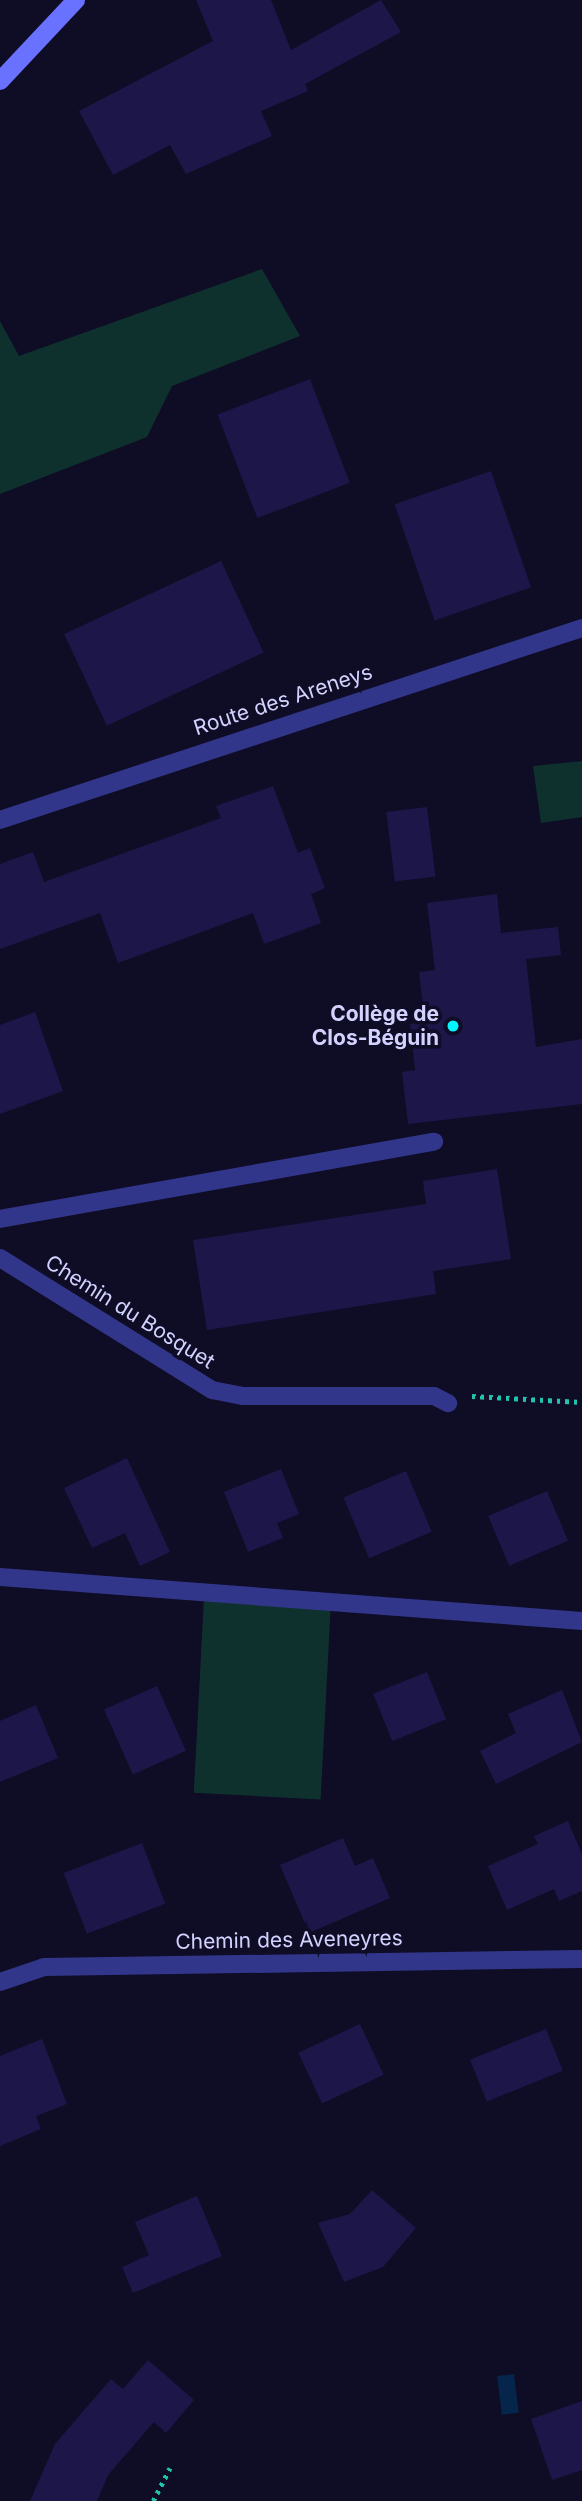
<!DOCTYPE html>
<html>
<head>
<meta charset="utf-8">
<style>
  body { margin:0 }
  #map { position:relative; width:582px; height:2501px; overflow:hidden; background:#0f0c26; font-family:Inter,sans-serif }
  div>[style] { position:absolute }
  .green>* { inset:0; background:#0f312d; transform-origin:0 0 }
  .water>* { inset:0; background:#06254b; transform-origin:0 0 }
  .building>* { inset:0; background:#1d1649; transform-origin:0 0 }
  .path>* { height:4.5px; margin-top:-2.25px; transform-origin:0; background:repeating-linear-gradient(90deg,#22c3ac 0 3.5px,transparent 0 8.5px) }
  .lane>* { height:18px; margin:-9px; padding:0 9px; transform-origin:9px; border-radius:9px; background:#32368a }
  .street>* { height:18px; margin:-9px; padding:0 9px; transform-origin:9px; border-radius:9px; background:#32368a }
  .secondary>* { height:18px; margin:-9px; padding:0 9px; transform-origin:9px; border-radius:9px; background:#6971ff }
  .dots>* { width:19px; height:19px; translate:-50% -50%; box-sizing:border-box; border:4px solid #0f0c26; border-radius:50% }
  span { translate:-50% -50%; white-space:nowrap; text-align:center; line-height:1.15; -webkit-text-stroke:7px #0f0c26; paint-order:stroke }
  .street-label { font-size:21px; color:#d3d2ff }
  .poi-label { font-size:21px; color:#d3d2ff; font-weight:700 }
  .right { translate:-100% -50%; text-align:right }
</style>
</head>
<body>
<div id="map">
  <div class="green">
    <div style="clip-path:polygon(262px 269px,300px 336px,172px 386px,147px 437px,0 494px,0 321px,19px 356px)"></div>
    <div style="clip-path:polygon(582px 761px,582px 817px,541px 823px,533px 766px)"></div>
    <div style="left:204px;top:1598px;width:127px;height:195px;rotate:3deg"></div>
  </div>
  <div class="water">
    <div style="left:514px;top:2374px;width:39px;height:17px;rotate:83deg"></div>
  </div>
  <div class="building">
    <div style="clip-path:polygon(196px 0,271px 0,291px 50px,381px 0,401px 32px,305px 84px,308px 91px,261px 111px,272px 136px,186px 174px,170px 145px,113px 175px,79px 111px,213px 41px)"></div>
    <div style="left:310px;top:379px;width:111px;height:99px;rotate:69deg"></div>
    <div style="left:491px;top:471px;width:123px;height:102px;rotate:71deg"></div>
    <div style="left:221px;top:561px;width:101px;height:173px;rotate:65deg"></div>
    <div style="clip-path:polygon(273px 786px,298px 853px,310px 848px,325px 888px,311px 894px,321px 923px,264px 944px,253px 913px,118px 963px,100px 913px,0 949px,0 864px,33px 852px,44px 882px,221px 818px,216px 806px)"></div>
    <div style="left:427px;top:807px;width:70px;height:41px;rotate:83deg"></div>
    <div style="clip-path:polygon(497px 894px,501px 933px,558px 927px,561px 955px,526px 959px,536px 1047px,582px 1039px,582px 1104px,408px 1124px,402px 1072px,415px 1070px,410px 1024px,425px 1022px,419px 972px,435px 970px,427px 903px)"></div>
    <div style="clip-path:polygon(35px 1012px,63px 1091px,0 1114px,0 1025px)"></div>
    <div style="clip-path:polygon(497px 1169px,511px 1259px,433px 1271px,436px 1294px,207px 1330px,193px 1240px,426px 1204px,423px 1181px)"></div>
    <div style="clip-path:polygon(127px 1458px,170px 1552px,140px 1566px,125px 1533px,92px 1548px,64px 1488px)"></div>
    <div style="clip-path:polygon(281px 1469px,299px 1514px,277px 1523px,283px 1538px,248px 1552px,224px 1492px)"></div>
    <div style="left:406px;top:1471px;width:66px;height:68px;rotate:67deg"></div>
    <div style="left:547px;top:1491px;width:54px;height:64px;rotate:67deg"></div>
    <div style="left:427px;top:1672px;width:51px;height:58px;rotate:68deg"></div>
    <div style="left:157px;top:1686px;width:71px;height:58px;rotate:66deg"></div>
    <div style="clip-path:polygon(562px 1690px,582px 1742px,496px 1784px,480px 1751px,516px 1733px,508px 1714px)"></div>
    <div style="clip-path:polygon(36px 1705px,58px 1758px,0 1782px,0 1721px)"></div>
    <div style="clip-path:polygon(568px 1821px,582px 1854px,582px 1891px,559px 1901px,554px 1889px,507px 1910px,488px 1866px,538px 1844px,534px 1836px)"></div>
    <div style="clip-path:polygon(343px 1838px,355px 1866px,373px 1858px,390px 1898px,309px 1933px,280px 1865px)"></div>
    <div style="left:142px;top:1843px;width:65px;height:84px;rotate:69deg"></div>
    <div style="left:360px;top:2024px;width:56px;height:68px;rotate:65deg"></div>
    <div style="left:546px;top:2029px;width:45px;height:82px;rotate:68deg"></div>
    <div style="clip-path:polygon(42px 2039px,67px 2104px,36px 2116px,41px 2129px,0 2146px,0 2056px)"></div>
    <div style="clip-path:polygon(372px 2190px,416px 2228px,383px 2267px,344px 2282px,318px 2223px,350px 2214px)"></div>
    <div style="clip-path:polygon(197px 2196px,222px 2256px,133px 2293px,122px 2267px,149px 2255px,135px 2222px)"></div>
    <div style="clip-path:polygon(148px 2360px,194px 2400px,166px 2433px,154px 2422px,108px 2475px,97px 2501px,30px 2501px,55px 2444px,111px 2379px,123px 2389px)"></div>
    <div style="clip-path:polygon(582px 2401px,582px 2470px,552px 2480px,531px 2419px)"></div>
  </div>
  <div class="path">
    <div style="left:472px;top:1396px;width:110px;rotate:3.1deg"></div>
    <div style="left:153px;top:2501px;width:37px;rotate:-63deg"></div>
  </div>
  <div class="lane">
    <div style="left:0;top:1219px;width:441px;rotate:-10.1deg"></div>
    <div style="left:0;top:1577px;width:584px;rotate:4.32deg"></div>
  </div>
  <div class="street">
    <div style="left:0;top:820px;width:613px;rotate:-18.26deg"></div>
    <div style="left:0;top:1258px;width:250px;rotate:31.9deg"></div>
    <div style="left:212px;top:1390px;width:32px;rotate:11deg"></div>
    <div style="left:243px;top:1396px;width:191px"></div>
    <div style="left:434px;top:1396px;width:16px;rotate:27deg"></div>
    <div style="left:0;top:1982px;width:46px;rotate:-18.8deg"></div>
    <div style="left:44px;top:1967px;width:538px;rotate:-0.85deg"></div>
  </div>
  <div class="secondary">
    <div style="left:0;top:81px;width:111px;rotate:-46.8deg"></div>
  </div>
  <div class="dots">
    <div style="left:453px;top:1026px;background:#00f7fd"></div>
  </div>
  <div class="street-label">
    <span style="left:283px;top:700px;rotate:-18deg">Route des Areneys</span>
    <span style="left:130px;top:1312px;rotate:32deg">Chemin du Bosquet</span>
    <span style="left:289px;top:1940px;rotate:-1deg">Chemin des Aveneyres</span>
  </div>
  <div class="poi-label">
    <span class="right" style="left:439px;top:1026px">Collège de<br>Clos-Béguin</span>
  </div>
</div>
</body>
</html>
